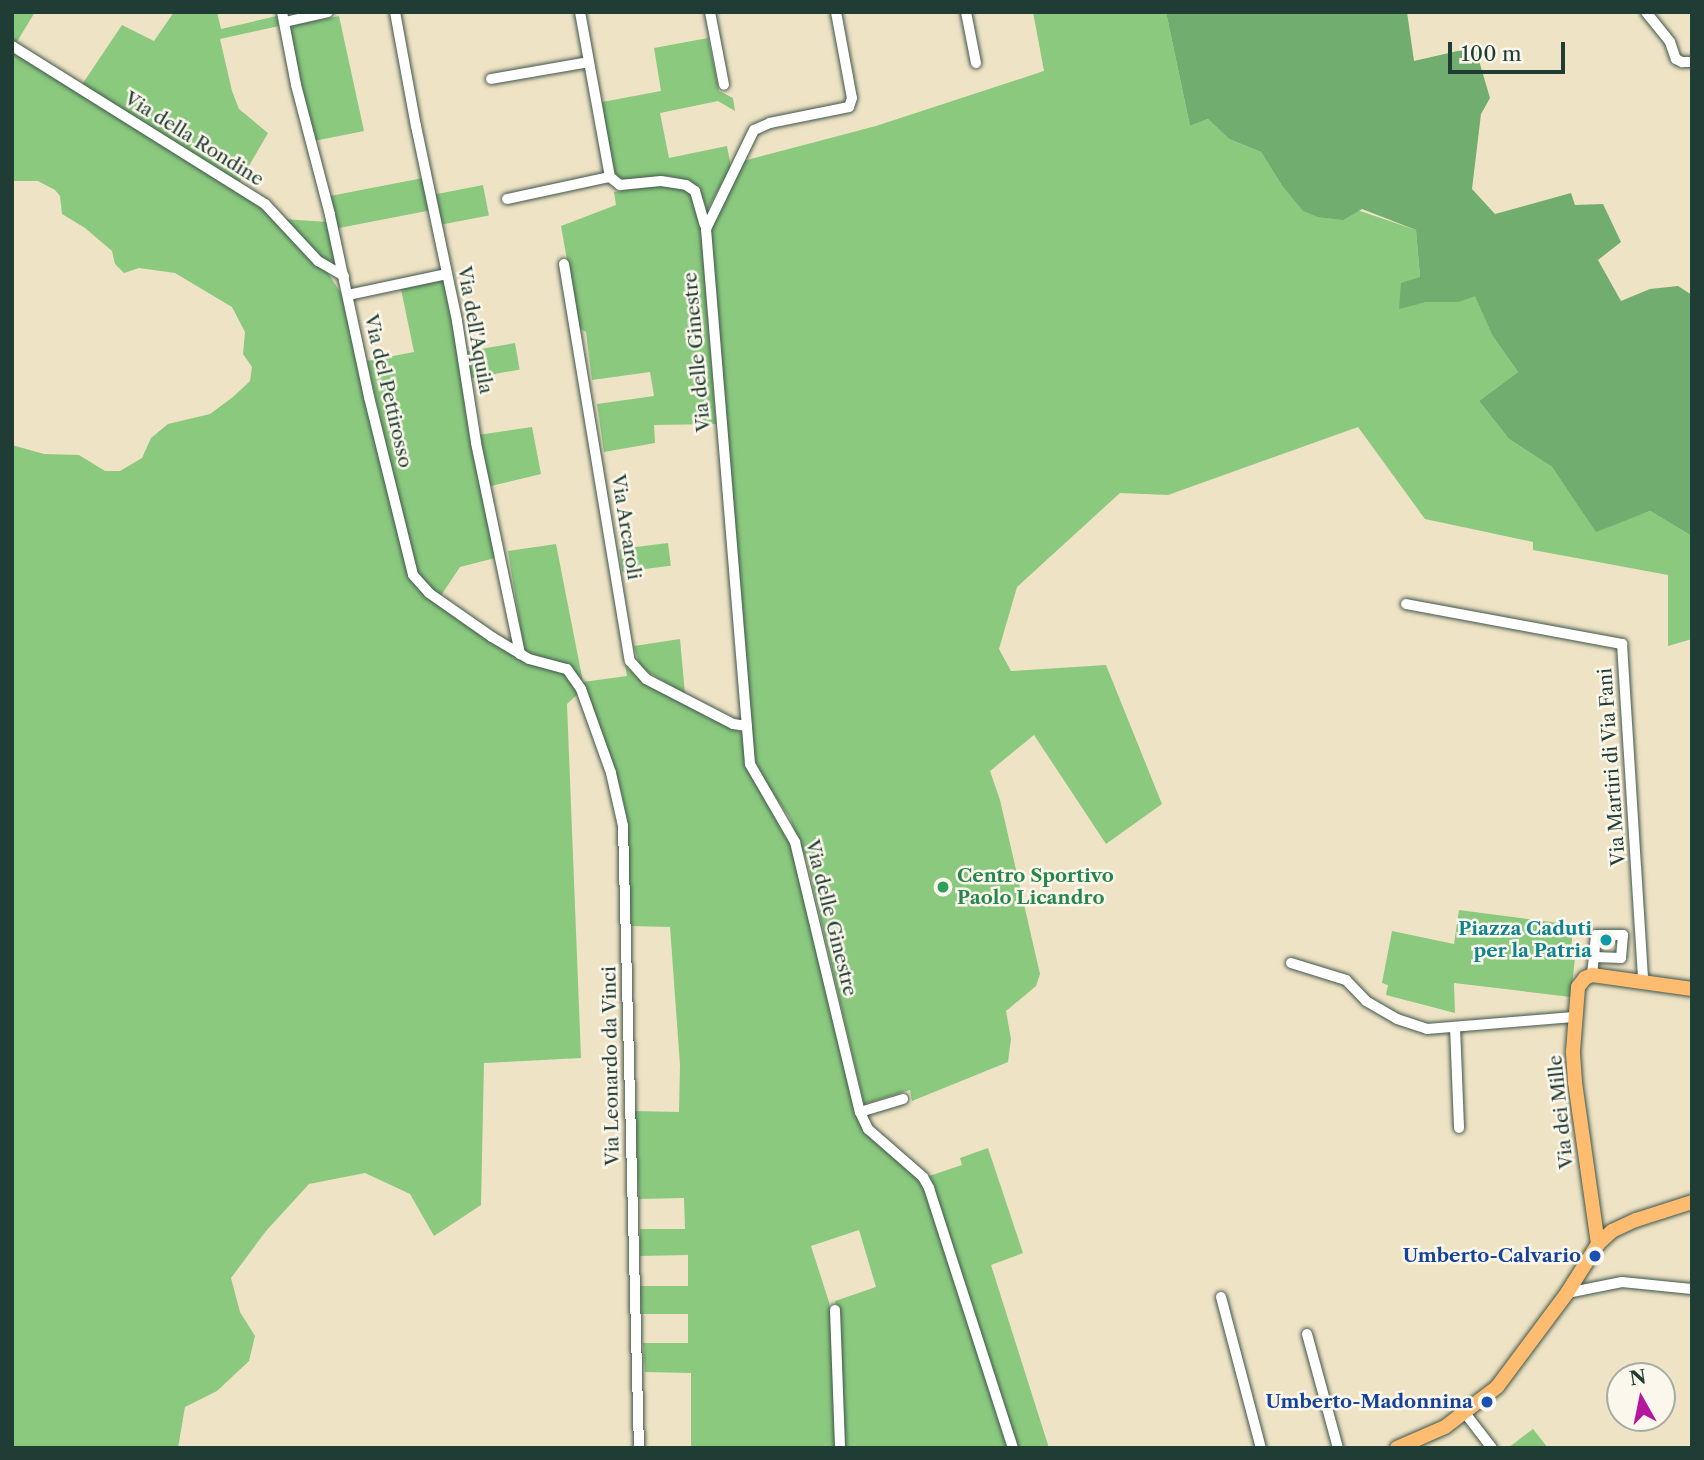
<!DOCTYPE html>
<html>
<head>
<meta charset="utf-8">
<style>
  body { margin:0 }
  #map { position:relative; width:1704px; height:1460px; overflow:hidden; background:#efe3c5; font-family:"Libre Caslon Text",serif }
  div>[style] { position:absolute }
  .green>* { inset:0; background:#8bc97f; transform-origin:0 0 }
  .forest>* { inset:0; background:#70ad6e }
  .roads { filter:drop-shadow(0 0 2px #3e564a) drop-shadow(0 0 2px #3e564a) }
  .minor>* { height:10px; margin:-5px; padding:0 5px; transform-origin:5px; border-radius:5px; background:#fff }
  .major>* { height:14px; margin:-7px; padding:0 7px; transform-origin:7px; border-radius:7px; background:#fdbc70 }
  .dots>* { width:19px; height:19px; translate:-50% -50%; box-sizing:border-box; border:4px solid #fbf7ec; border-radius:50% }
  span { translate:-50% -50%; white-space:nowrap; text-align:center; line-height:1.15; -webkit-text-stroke:5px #fbf7ec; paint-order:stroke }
  .street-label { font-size:19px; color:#1f3d34 }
  .leisure-label { font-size:19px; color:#27864d; font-weight:700 }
  .left { translate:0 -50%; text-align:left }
  .culture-label { font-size:19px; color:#0d838f; font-weight:700 }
  .right { translate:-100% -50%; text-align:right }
  .transit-label { font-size:19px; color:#164399; font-weight:700 }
  .frame { position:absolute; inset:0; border:14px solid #1f3d34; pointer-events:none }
  .north { position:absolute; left:1606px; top:1362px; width:70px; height:70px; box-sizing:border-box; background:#fbf7ec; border:2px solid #a3ada2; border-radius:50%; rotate:351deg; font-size:19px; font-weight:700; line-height:28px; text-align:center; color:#1f3d34 }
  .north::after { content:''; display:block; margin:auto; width:24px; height:32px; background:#b5179e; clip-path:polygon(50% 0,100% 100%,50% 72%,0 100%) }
  .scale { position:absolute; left:1448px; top:42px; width:117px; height:32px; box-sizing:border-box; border:4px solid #1f3d34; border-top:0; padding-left:9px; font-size:21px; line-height:24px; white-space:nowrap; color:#1f3d34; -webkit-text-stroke:5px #fbf7ec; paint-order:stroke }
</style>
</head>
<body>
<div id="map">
  <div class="green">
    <div style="clip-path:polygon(12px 12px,35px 12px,15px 45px,12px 43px)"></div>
    <div style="clip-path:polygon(174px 12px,217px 12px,221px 29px,277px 16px,279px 26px,220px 39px,232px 91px,239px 109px,268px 133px,239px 183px,81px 86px,122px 25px,154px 41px)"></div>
    <div style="clip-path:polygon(1033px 12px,1166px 12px,1190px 126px,1208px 119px,1229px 139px,1261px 152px,1281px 184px,1416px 230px,1420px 277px,1399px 308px,1427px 302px,1459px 302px,1475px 295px,1492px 335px,1518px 372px,1479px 401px,1509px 439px,1552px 467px,1596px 531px,1650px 511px,1692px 536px,1692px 639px,1668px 646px,1668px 575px,1533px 550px,1533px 542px,1425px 519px,1358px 427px,1168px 495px,1120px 493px,1017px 587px,999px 649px,1011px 671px,1106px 665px,1162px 804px,1106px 844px,1034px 735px,990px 771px,1000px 800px,1040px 974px,1036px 986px,1006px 1011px,1011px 1039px,1008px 1062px,912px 1101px,910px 1090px,864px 1104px,807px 861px,790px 818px,758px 771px,755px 759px,708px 233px,743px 161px,876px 126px,1044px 71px)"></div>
    <div style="clip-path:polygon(339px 16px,364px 131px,314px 141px,290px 30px,294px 25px)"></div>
    <div style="clip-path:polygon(708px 38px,719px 91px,733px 98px,735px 111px,718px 101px,660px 113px,669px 158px,727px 146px,731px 167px,707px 210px,699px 190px,682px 179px,668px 176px,625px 181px,618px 177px,612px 168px,602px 102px,661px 91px,654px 48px)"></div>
    <div style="clip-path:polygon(12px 49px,262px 205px,328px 273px,344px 298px,410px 573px,514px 655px,561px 670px,579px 693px,567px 704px,581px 1058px,484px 1063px,481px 1205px,434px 1236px,410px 1194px,365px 1173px,309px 1184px,266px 1231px,231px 1278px,240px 1312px,255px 1336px,249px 1361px,217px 1391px,185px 1407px,178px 1448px,12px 1448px,12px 445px,44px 454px,79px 455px,105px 471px,120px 471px,142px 458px,151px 438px,168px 424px,210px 414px,233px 397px,250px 381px,252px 367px,243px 354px,245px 332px,232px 307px,175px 273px,139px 268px,124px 273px,115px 264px,112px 251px,85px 228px,62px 214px,60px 196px,55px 190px,38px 181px,12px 181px)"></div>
    <div style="left:423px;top:178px;width:33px;height:96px;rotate:79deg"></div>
    <div style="left:483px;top:185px;width:31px;height:48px;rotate:79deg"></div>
    <div style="clip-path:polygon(661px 185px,684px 188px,692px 194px,700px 214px,716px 424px,654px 425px,655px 443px,604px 452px,597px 404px,654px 396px,650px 372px,592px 380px,586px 332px,579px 328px,561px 226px,616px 205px,614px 192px)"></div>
    <div style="clip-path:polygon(284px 219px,327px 222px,335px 261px,322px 261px)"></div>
    <div style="clip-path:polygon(443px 279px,499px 557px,460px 567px,440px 597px,425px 586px,416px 573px,367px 361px,414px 352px,401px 289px)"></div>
    <div style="left:515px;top:343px;width:27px;height:51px;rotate:80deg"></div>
    <div style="clip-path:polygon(532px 427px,541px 474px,491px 486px,478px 435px)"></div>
    <div style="left:668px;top:543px;width:23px;height:49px;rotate:83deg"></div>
    <div style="clip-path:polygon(556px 544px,583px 682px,627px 676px,625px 665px,644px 684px,743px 734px,748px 771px,785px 827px,791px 843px,857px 1116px,926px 1188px,1007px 1448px,843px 1448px,841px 1328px,835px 1301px,876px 1287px,859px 1230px,811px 1246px,829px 1302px,833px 1326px,836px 1448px,691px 1448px,691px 1373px,645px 1372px,643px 1343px,688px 1343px,688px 1314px,641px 1314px,640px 1286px,688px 1286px,688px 1255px,640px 1256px,640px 1229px,685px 1229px,684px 1198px,639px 1199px,635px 1111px,679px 1112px,680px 1065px,670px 927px,631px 926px,627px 818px,620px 787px,583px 682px,572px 668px,534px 658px,524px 650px,508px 551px)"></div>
    <div style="clip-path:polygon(680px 639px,685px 694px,640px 667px,634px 646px)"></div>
    <div style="clip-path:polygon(1459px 910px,1574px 925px,1570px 954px,1575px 957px,1571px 997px,1454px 983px,1455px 1013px,1386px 995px,1388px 985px,1382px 983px,1392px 931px,1454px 944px)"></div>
    <div style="clip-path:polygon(988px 1148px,1023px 1253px,991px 1265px,1049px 1448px,1017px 1448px,929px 1176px,962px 1165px,960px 1158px)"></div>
    <div style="clip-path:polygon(1533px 1429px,1548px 1448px,1508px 1448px)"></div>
  </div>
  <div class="forest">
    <div style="clip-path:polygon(1166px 12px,1407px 12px,1414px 61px,1475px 47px,1490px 98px,1481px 114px,1472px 189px,1495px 214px,1571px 193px,1575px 205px,1603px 204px,1621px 242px,1598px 260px,1621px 301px,1650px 289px,1678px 286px,1692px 295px,1692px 536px,1650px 511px,1596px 532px,1552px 467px,1509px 439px,1479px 401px,1518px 372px,1492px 335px,1475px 296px,1459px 302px,1427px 302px,1399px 309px,1401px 283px,1420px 277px,1416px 230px,1362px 209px,1343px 220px,1318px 217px,1303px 211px,1281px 184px,1261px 152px,1229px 139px,1208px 119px,1190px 126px)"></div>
  </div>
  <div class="roads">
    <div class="minor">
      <div style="left:282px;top:12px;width:74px;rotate:79.1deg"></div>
      <div style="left:296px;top:85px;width:134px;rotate:75.3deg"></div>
      <div style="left:330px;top:215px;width:186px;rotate:77.9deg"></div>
      <div style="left:369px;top:397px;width:183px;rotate:76.1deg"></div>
      <div style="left:413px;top:575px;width:24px;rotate:48deg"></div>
      <div style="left:429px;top:593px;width:77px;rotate:34.9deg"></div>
      <div style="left:492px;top:637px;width:43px;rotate:30.7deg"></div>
      <div style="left:529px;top:659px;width:39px;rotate:15deg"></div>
      <div style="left:567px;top:669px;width:24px;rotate:55deg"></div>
      <div style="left:581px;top:689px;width:89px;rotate:70.3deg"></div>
      <div style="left:611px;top:773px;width:54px;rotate:77.2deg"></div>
      <div style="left:623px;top:826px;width:622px;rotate:88.53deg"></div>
      <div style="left:395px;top:12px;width:116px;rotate:79.6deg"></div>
      <div style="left:416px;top:126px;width:199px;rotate:78.1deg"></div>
      <div style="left:457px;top:321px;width:123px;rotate:81.1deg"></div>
      <div style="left:476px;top:443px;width:216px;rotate:78.2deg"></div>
      <div style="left:580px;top:12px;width:168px;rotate:79.7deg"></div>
      <div style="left:610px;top:177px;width:13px;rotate:39deg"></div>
      <div style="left:620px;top:185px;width:41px;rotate:-5.6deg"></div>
      <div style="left:661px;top:181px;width:25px;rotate:9deg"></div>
      <div style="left:686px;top:185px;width:11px;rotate:34deg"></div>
      <div style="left:695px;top:191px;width:35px;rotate:74deg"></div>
      <div style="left:710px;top:12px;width:74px;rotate:79.1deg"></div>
      <div style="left:836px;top:12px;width:87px;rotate:79.5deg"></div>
      <div style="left:852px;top:98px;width:9px;rotate:108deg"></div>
      <div style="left:849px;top:107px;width:81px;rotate:168.6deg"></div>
      <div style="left:770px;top:123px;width:17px;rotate:156deg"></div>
      <div style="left:754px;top:130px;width:110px;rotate:115.9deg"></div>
      <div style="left:706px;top:229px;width:537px;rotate:85.3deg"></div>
      <div style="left:750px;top:764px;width:90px;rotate:60deg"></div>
      <div style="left:795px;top:842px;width:278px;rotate:76.5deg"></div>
      <div style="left:860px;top:1112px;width:19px;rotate:65deg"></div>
      <div style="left:868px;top:1129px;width:73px;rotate:41.1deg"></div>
      <div style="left:923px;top:1177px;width:13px;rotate:61deg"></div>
      <div style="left:929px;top:1188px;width:273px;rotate:72.1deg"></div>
      <div style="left:966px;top:12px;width:52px;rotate:78.9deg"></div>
      <div style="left:1646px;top:12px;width:38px;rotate:51deg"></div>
      <div style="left:1670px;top:42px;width:18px;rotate:71deg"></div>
      <div style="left:1676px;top:59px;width:7px;rotate:27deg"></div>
      <div style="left:1682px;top:62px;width:10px"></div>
      <div style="left:285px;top:22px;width:44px;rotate:-13.1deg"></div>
      <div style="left:12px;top:46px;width:298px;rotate:32deg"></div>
      <div style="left:265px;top:204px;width:78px;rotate:47.1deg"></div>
      <div style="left:318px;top:261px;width:30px;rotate:30deg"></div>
      <div style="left:491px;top:79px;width:99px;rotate:-9.8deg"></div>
      <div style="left:507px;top:199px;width:105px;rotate:-12.1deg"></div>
      <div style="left:564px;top:264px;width:402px;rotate:80.6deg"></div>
      <div style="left:630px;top:661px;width:24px;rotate:48deg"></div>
      <div style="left:646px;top:679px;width:98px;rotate:27.3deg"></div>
      <div style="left:733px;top:724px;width:14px;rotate:8deg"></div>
      <div style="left:348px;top:295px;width:101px;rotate:-12deg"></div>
      <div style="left:1406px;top:604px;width:220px;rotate:10.5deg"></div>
      <div style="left:1622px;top:644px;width:338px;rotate:86.4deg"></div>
      <div style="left:1291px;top:963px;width:58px;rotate:17.2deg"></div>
      <div style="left:1346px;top:980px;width:29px;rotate:46deg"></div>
      <div style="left:1366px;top:1001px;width:36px;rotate:30deg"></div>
      <div style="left:1397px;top:1019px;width:32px;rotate:18deg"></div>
      <div style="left:1427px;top:1029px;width:147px;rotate:-4.7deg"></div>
      <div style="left:1592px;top:975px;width:18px;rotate:-84deg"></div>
      <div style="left:1594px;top:957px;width:22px;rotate:-85deg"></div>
      <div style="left:1596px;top:935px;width:27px"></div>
      <div style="left:1623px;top:935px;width:23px;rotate:95deg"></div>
      <div style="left:1621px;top:958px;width:27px;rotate:-178deg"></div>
      <div style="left:1455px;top:1027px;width:101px;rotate:87.7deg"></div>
      <div style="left:860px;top:1112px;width:45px;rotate:-16.8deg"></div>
      <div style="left:1567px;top:1293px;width:56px;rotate:-11.3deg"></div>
      <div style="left:1622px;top:1282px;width:70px;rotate:5.7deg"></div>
      <div style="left:1221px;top:1297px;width:156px;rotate:75.2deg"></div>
      <div style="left:835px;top:1310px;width:138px;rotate:87.9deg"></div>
      <div style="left:1307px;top:1334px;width:118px;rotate:74.8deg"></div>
      <div style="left:1465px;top:1413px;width:44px;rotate:52.4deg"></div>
    </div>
    <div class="major">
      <div style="left:1598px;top:1244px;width:164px;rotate:-98.1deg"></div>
      <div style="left:1575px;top:1082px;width:31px;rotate:-94deg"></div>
      <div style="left:1573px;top:1051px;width:64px;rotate:-85.5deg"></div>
      <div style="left:1578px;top:987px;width:11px;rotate:-52deg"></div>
      <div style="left:1585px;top:978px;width:8px;rotate:-23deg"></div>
      <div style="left:1592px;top:975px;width:101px;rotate:8deg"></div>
      <div style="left:1397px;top:1448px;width:52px;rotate:-23.6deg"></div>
      <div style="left:1445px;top:1427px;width:66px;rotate:-37.6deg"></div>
      <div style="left:1497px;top:1387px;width:117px;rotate:-53.3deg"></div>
      <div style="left:1567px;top:1293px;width:58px;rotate:-57.7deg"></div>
      <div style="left:1598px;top:1244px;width:19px;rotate:-43deg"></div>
      <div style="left:1612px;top:1231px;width:26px;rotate:-25deg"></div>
      <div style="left:1636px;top:1220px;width:59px;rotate:-17.8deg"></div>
    </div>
  </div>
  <div class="dots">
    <div style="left:943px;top:887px;background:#2e9e5b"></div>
    <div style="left:1606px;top:940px;background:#0f9aa8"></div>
    <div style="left:1595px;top:1256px;background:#1a4fb4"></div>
    <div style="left:1487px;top:1402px;background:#1a4fb4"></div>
  </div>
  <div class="street-label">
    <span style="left:194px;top:139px;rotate:32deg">Via della Rondine</span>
    <span style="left:475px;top:330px;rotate:80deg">Via dell'Aquila</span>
    <span style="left:697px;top:352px;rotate:-95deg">Via delle Ginestre</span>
    <span style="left:388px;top:391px;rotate:77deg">Via del Pettirosso</span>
    <span style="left:626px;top:527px;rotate:81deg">Via Arcaroli</span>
    <span style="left:1612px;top:767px;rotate:-94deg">Via Martiri di Via Fani</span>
    <span style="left:831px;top:918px;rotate:76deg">Via delle Ginestre</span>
    <span style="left:611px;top:1066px;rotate:-91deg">Via Leonardo da Vinci</span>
    <span style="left:1561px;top:1112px;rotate:-96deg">Via dei Mille</span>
  </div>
  <div class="leisure-label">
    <span class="left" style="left:957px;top:887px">Centro Sportivo<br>Paolo Licandro</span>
  </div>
  <div class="culture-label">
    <span class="right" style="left:1592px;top:940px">Piazza Caduti<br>per la Patria</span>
  </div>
  <div class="transit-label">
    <span class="right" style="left:1581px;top:1256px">Umberto-Calvario</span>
    <span class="right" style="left:1473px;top:1402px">Umberto-Madonnina</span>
  </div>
  <div class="frame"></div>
  <div class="north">N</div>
  <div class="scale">100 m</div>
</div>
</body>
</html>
